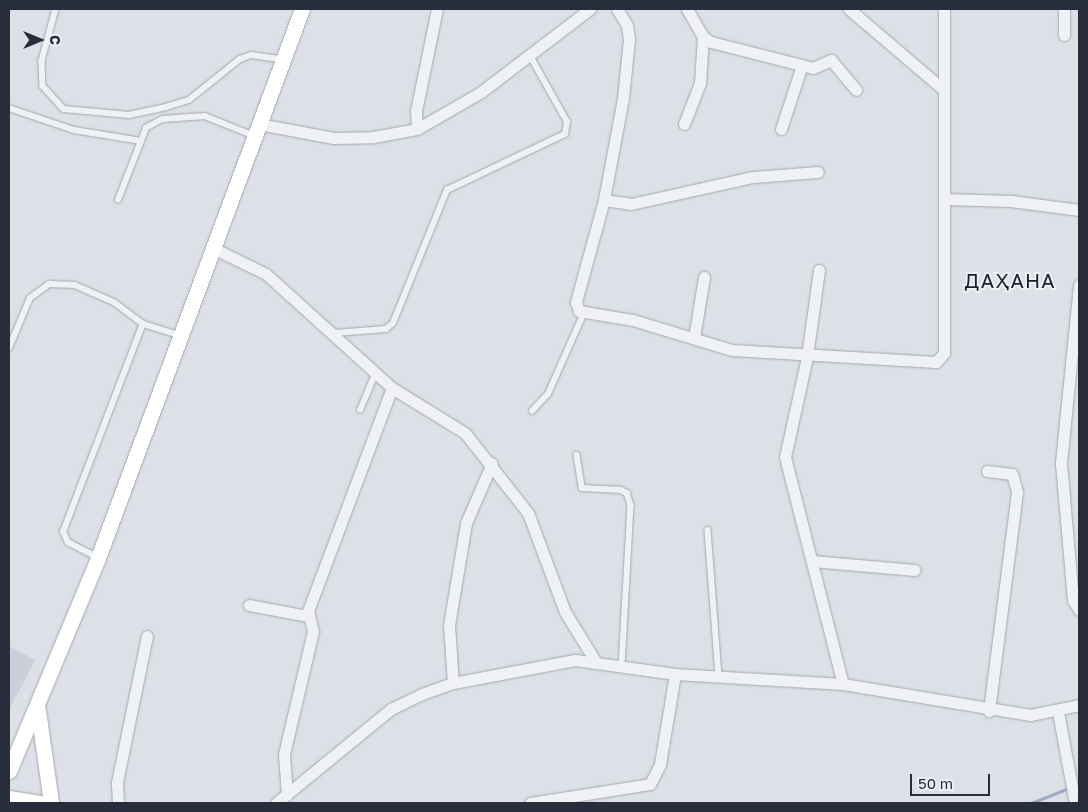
<!DOCTYPE html>
<html>
<head>
<meta charset="utf-8">
<style>
  body { margin:0 }
  #map { position:relative; width:1088px; height:812px; overflow:hidden; background:#dde0e6; font-family:"Golos Text",sans-serif }
  div>[style] { position:absolute }
  .built>* { inset:0; background:#cccfd7; transform-origin:0 0 }
  .stream>* { height:3px; margin:-1.5px; padding:0 1.5px; transform-origin:1.5px; border-radius:1.5px; background:#9caac3 }
  .roads { filter:drop-shadow(0 0 1px #a3a7af) drop-shadow(0 0 1px #a3a7af) }
  .service>* { height:5.5px; margin:-2.75px; padding:0 2.75px; transform-origin:2.75px; border-radius:2.75px; background:#f0f1f4 }
  .minor>* { height:11px; margin:-5.5px; padding:0 5.5px; transform-origin:5.5px; border-radius:5.5px; background:#f0f1f4 }
  .secondary>* { height:15px; margin:-7.5px; padding:0 7.5px; transform-origin:7.5px; border-radius:7.5px; background:#fff }
  span { translate:-50% -50%; white-space:nowrap; text-align:center; line-height:1.15; -webkit-text-stroke:4px #edeff4; paint-order:stroke }
  .quarter-label { font-size:20px; color:#1b1e2b; letter-spacing:1px }
  .frame { position:absolute; inset:0; border:10px solid #282d3b; pointer-events:none }
  .north { position:absolute; left:15px; top:15px; width:50px; height:50px; -webkit-text-stroke:4px #edeff4; paint-order:stroke; rotate:90deg; font-size:14px; font-weight:700; line-height:20px; text-align:center; color:#282d3b }
  .north::after { content:''; display:block; margin:auto; width:18px; height:22px; background:#282d3b; clip-path:polygon(50% 0,100% 100%,50% 72%,0 100%) }
  .scale { position:absolute; left:910px; top:774px; width:80px; height:22px; box-sizing:border-box; border:2px solid #282d3b; border-top:0; padding-left:6px; font-size:15px; line-height:18px; white-space:nowrap; color:#282d3b; -webkit-text-stroke:4px #edeff4; paint-order:stroke }
</style>
</head>
<body>
<div id="map">
  <div class="built">
    <div style="left:9px;top:646px;width:30px;height:132px;rotate:28deg"></div>
  </div>
  <div class="stream">
    <div style="left:1031px;top:803px;width:41px;rotate:-21.5deg"></div>
  </div>
  <div class="roads">
    <div class="service">
      <div style="left:56px;top:9px;width:54px;rotate:105.1deg"></div>
      <div style="left:42px;top:61px;width:25px;rotate:88deg"></div>
      <div style="left:43px;top:86px;width:31px;rotate:48deg"></div>
      <div style="left:64px;top:109px;width:65px;rotate:5.3deg"></div>
      <div style="left:129px;top:115px;width:38px;rotate:-12deg"></div>
      <div style="left:166px;top:107px;width:24px;rotate:-17deg"></div>
      <div style="left:189px;top:100px;width:65px;rotate:-38.8deg"></div>
      <div style="left:240px;top:59px;width:12px;rotate:-20deg"></div>
      <div style="left:251px;top:55px;width:30px;rotate:8deg"></div>
      <div style="left:9px;top:108px;width:69px;rotate:18.7deg"></div>
      <div style="left:74px;top:130px;width:68px;rotate:9.3deg"></div>
      <div style="left:118px;top:200px;width:77px;rotate:-68.7deg"></div>
      <div style="left:146px;top:128px;width:18px;rotate:-29deg"></div>
      <div style="left:162px;top:119px;width:43px;rotate:-4deg"></div>
      <div style="left:205px;top:116px;width:54px;rotate:21.8deg"></div>
      <div style="left:334px;top:333px;width:52px;rotate:-4.4deg"></div>
      <div style="left:386px;top:329px;width:9px;rotate:-41deg"></div>
      <div style="left:393px;top:323px;width:144px;rotate:-67.9deg"></div>
      <div style="left:447px;top:190px;width:131px;rotate:-25.4deg"></div>
      <div style="left:565px;top:134px;width:12px;rotate:-81deg"></div>
      <div style="left:567px;top:122px;width:76px;rotate:-119.3deg"></div>
      <div style="left:9px;top:348px;width:54px;rotate:-67.2deg"></div>
      <div style="left:30px;top:298px;width:24px;rotate:-36deg"></div>
      <div style="left:49px;top:284px;width:26px;rotate:2deg"></div>
      <div style="left:75px;top:285px;width:43px;rotate:23.6deg"></div>
      <div style="left:114px;top:302px;width:36px;rotate:37deg"></div>
      <div style="left:143px;top:324px;width:39px;rotate:17deg"></div>
      <div style="left:360px;top:410px;width:39px;rotate:-67deg"></div>
      <div style="left:532px;top:411px;width:23px;rotate:-47deg"></div>
      <div style="left:548px;top:394px;width:86px;rotate:-66.1deg"></div>
      <div style="left:577px;top:455px;width:33px;rotate:81deg"></div>
      <div style="left:582px;top:488px;width:39px;rotate:3deg"></div>
      <div style="left:621px;top:490px;width:7px;rotate:27deg"></div>
      <div style="left:627px;top:493px;width:13px;rotate:72deg"></div>
      <div style="left:631px;top:505px;width:160px;rotate:93.2deg"></div>
      <div style="left:708px;top:530px;width:146px;rotate:85.7deg"></div>
      <div style="left:96px;top:557px;width:31px;rotate:-153deg"></div>
      <div style="left:68px;top:543px;width:12px;rotate:-114deg"></div>
      <div style="left:63px;top:532px;width:223px;rotate:-69deg"></div>
    </div>
    <div class="minor">
      <div style="left:617px;top:9px;width:19px;rotate:58deg"></div>
      <div style="left:627px;top:25px;width:14px;rotate:82deg"></div>
      <div style="left:629px;top:39px;width:59px;rotate:95.8deg"></div>
      <div style="left:623px;top:98px;width:104px;rotate:100.6deg"></div>
      <div style="left:604px;top:200px;width:106px;rotate:105.4deg"></div>
      <div style="left:576px;top:302px;width:9px;rotate:72deg"></div>
      <div style="left:579px;top:311px;width:55px;rotate:9.5deg"></div>
      <div style="left:633px;top:320px;width:103px;rotate:16.9deg"></div>
      <div style="left:732px;top:350px;width:204px;rotate:3.4deg"></div>
      <div style="left:936px;top:362px;width:12px;rotate:-48deg"></div>
      <div style="left:944px;top:353px;width:344px;rotate:-90deg"></div>
      <div style="left:687px;top:9px;width:32px;rotate:60deg"></div>
      <div style="left:703px;top:37px;width:9px;rotate:32deg"></div>
      <div style="left:711px;top:42px;width:105px;rotate:14.3deg"></div>
      <div style="left:813px;top:68px;width:20px;rotate:-24deg"></div>
      <div style="left:831px;top:60px;width:39px;rotate:50deg"></div>
      <div style="left:849px;top:9px;width:125px;rotate:40.5deg"></div>
      <div style="left:1064px;top:9px;width:26px;rotate:90deg"></div>
      <div style="left:259px;top:124px;width:76px;rotate:10.6deg"></div>
      <div style="left:334px;top:138px;width:39px;rotate:-1deg"></div>
      <div style="left:373px;top:137px;width:45px;rotate:-10.3deg"></div>
      <div style="left:417px;top:129px;width:74px;rotate:-30deg"></div>
      <div style="left:481px;top:92px;width:137px;rotate:-37.3deg"></div>
      <div style="left:684px;top:124px;width:44px;rotate:-68.7deg"></div>
      <div style="left:700px;top:83px;width:46px;rotate:-86.3deg"></div>
      <div style="left:417px;top:129px;width:18px;rotate:-93deg"></div>
      <div style="left:416px;top:111px;width:104px;rotate:-78.4deg"></div>
      <div style="left:781px;top:129px;width:67px;rotate:-71.8deg"></div>
      <div style="left:946px;top:199px;width:65px;rotate:1.8deg"></div>
      <div style="left:1011px;top:201px;width:69px;rotate:7.5deg"></div>
      <div style="left:604px;top:200px;width:27px;rotate:8deg"></div>
      <div style="left:631px;top:204px;width:125px;rotate:-12.5deg"></div>
      <div style="left:753px;top:177px;width:65px;rotate:-4.4deg"></div>
      <div style="left:215px;top:249px;width:57px;rotate:26.1deg"></div>
      <div style="left:266px;top:274px;width:170px;rotate:42.1deg"></div>
      <div style="left:392px;top:388px;width:86px;rotate:31.7deg"></div>
      <div style="left:465px;top:433px;width:102px;rotate:51.8deg"></div>
      <div style="left:528px;top:513px;width:106px;rotate:69.5deg"></div>
      <div style="left:565px;top:612px;width:55px;rotate:58.3deg"></div>
      <div style="left:819px;top:270px;width:88px;rotate:97.9deg"></div>
      <div style="left:807px;top:357px;width:102px;rotate:102.4deg"></div>
      <div style="left:785px;top:457px;width:234px;rotate:75.7deg"></div>
      <div style="left:1079px;top:285px;width:179px;rotate:95.8deg"></div>
      <div style="left:1061px;top:463px;width:138px;rotate:85deg"></div>
      <div style="left:1073px;top:600px;width:12px;rotate:59deg"></div>
      <div style="left:694px;top:338px;width:62px;rotate:-80.7deg"></div>
      <div style="left:987px;top:471px;width:25px;rotate:7deg"></div>
      <div style="left:1012px;top:474px;width:19px;rotate:74deg"></div>
      <div style="left:1017px;top:492px;width:221px;rotate:97.3deg"></div>
      <div style="left:812px;top:561px;width:103px;rotate:5deg"></div>
      <div style="left:249px;top:605px;width:60px;rotate:10.6deg"></div>
      <div style="left:453px;top:683px;width:58px;rotate:-93.9deg"></div>
      <div style="left:449px;top:625px;width:103px;rotate:-80.5deg"></div>
      <div style="left:466px;top:523px;width:65px;rotate:-66.6deg"></div>
      <div style="left:1058px;top:712px;width:93px;rotate:79.4deg"></div>
      <div style="left:287px;top:795px;width:41px;rotate:-94.2deg"></div>
      <div style="left:284px;top:754px;width:126px;rotate:-76.7deg"></div>
      <div style="left:313px;top:631px;width:21px;rotate:-104deg"></div>
      <div style="left:308px;top:611px;width:238px;rotate:-69.4deg"></div>
      <div style="left:118px;top:803px;width:21px;rotate:-93deg"></div>
      <div style="left:117px;top:782px;width:149px;rotate:-78.4deg"></div>
      <div style="left:276px;top:803px;width:149px;rotate:-39.3deg"></div>
      <div style="left:391px;top:709px;width:34px;rotate:-26deg"></div>
      <div style="left:422px;top:694px;width:33px;rotate:-20deg"></div>
      <div style="left:453px;top:683px;width:124px;rotate:-10.7deg"></div>
      <div style="left:575px;top:660px;width:101px;rotate:8deg"></div>
      <div style="left:675px;top:674px;width:168px;rotate:3.4deg"></div>
      <div style="left:843px;top:684px;width:190px;rotate:9.4deg"></div>
      <div style="left:1030px;top:715px;width:50px;rotate:-11.5deg"></div>
      <div style="left:530px;top:803px;width:121px;rotate:-9deg"></div>
      <div style="left:650px;top:784px;width:22px;rotate:-63deg"></div>
      <div style="left:660px;top:764px;width:91px;rotate:-80.5deg"></div>
    </div>
    <div class="secondary">
      <div style="left:38px;top:710px;width:94px;rotate:82deg"></div>
      <div style="left:9px;top:771px;width:231px;rotate:-67.3deg"></div>
      <div style="left:98px;top:558px;width:586px;rotate:-69.62deg"></div>
      <div style="left:9px;top:798px;width:30px;rotate:9deg"></div>
    </div>
  </div>
  <div class="quarter-label">
    <span style="left:1010px;top:280px">ДАҲАНА</span>
  </div>
  <div class="frame"></div>
  <div class="north">С</div>
  <div class="scale">50 m</div>
</div>
</body>
</html>
